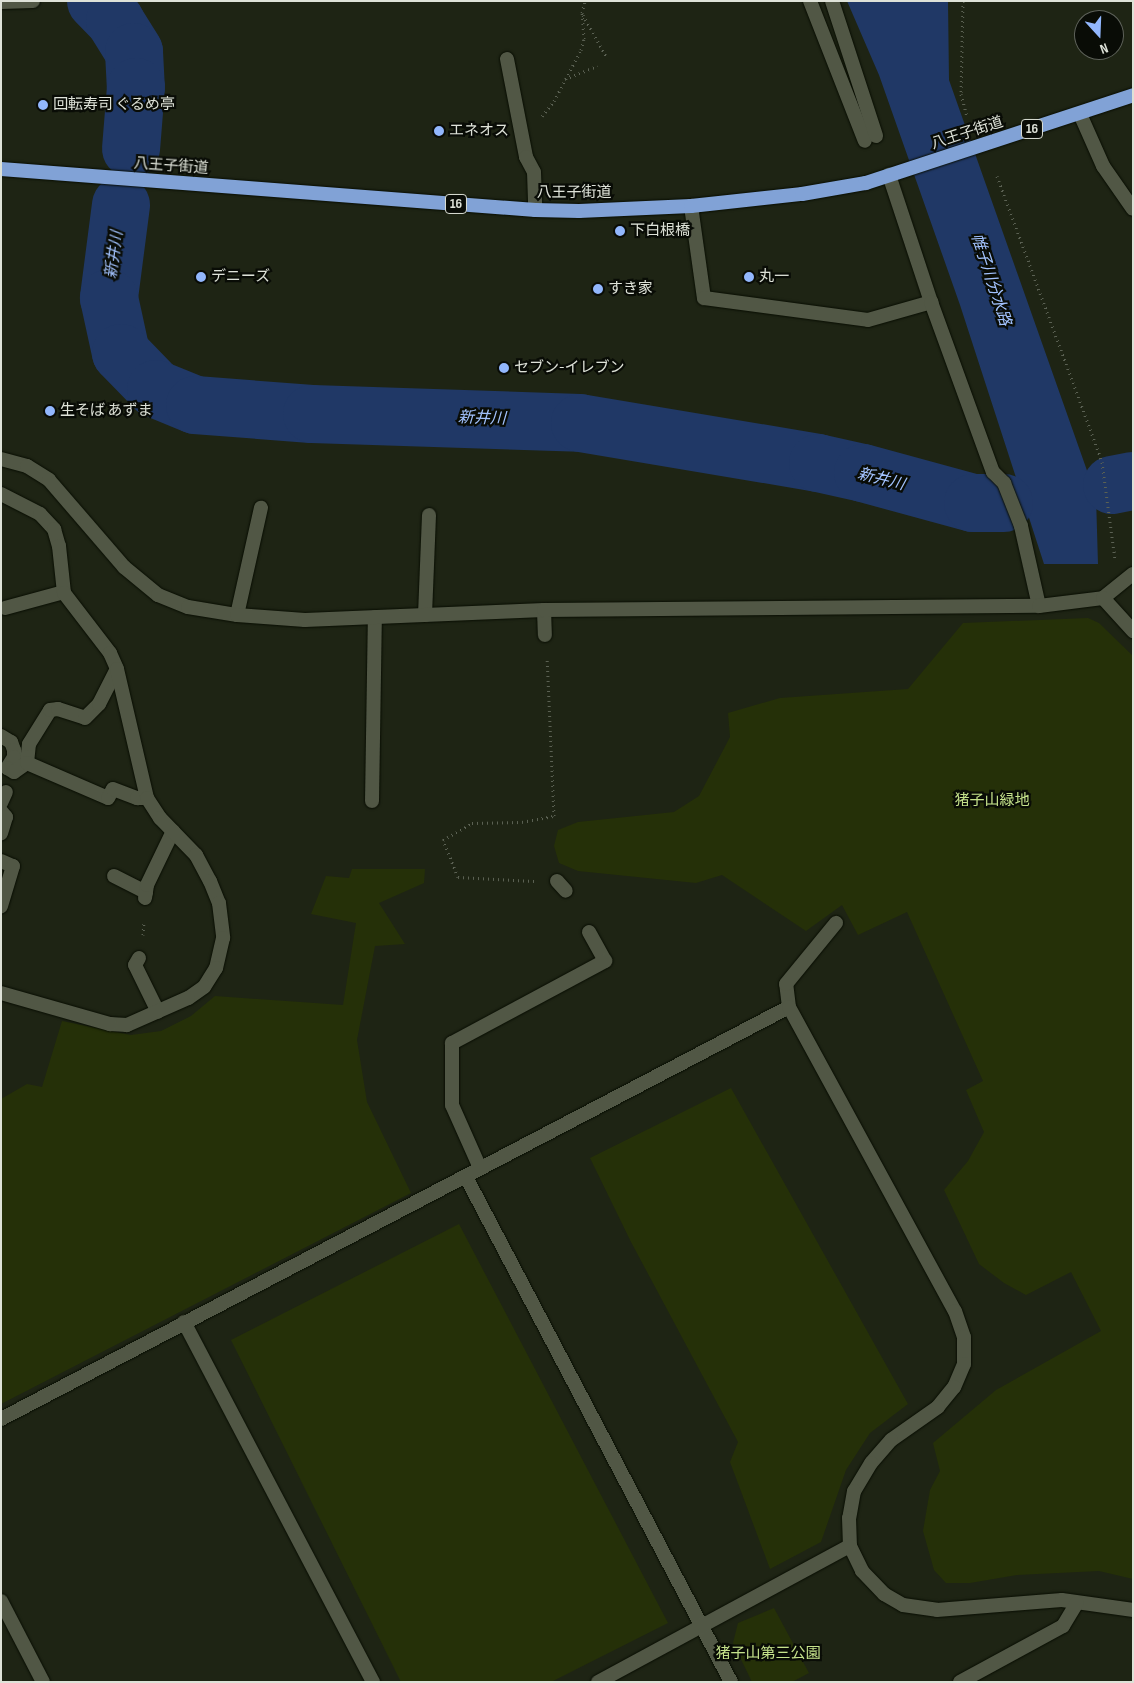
<!DOCTYPE html>
<html>
<head>
<meta charset="utf-8">
<style>
  body { margin:0 }
  #map { position:relative; width:1134px; height:1683px; overflow:hidden; background:#1e2414; font-family:"Sofia Sans Condensed","Noto Sans JP",sans-serif }
  div>[style] { position:absolute }
  .green>* { inset:0; background:#253008 }
  .water>* { inset:0; background:#203866 }
  .river>* { height:58px; margin:-29px; padding:0 29px; transform-origin:29px; border-radius:29px; background:#203866 }
  .path>* { height:3px; margin-top:-1.5px; transform-origin:0; background:repeating-linear-gradient(90deg,#5b6153 0 1px,transparent 0 5px) }
  .roads { filter:drop-shadow(0 0 1px #080d02) drop-shadow(0 0 1px #080d02) }
  .service>* { height:14px; margin:-7px; padding:0 7px; transform-origin:7px; border-radius:7px; background:#515745 }
  .pedestrian>* { height:14px; margin:-7px; padding:0 7px; transform-origin:7px; border-radius:7px; background:#515745 }
  .minor>* { height:14px; margin:-7px; padding:0 7px; transform-origin:7px; border-radius:7px; background:#515745 }
  .tertiary>* { height:14px; margin:-7px; padding:0 7px; transform-origin:7px; border-radius:7px; background:#515745 }
  .trunk>* { height:14px; margin:-7px; padding:0 7px; transform-origin:7px; border-radius:7px; background:#81a2d6 }
  .dots>* { width:14px; height:14px; translate:-50% -50%; box-sizing:border-box; border:2px solid #090c06; border-radius:50% }
  span { translate:-50% -50%; white-space:nowrap; text-align:center; line-height:1.15; -webkit-text-stroke:4.5px #090c06; paint-order:stroke }
  .shield-label span { padding:1px 4px; background:#090c06; border:1px solid; border-radius:4px; -webkit-text-stroke-width:0 }
  .shield-label { font-size:14px; color:#dee2d8; font-weight:700 }
  .poi-label { font-size:15px; color:#dee2d8 }
  .left { translate:0 -50%; text-align:left }
  .street-label { font-size:15px; color:#dee2d8 }
  .park-label { font-size:15px; color:#c5e28b }
  .water-label { font-size:16px; color:#a2c2fe; font-style:italic }
  .frame { position:absolute; inset:0; border:2px solid #dee2d8; pointer-events:none }
  .north { position:absolute; left:1074px; top:10px; width:50px; height:50px; box-sizing:border-box; background:#090c06; border:1px solid #5e625a; border-radius:50%; rotate:160deg; font-size:14px; font-weight:700; line-height:20px; text-align:center; color:#dee2d8 }
  .north::after { content:''; display:block; margin:auto; width:18px; height:22px; background:#92b7fd; clip-path:polygon(50% 0,100% 100%,50% 72%,0 100%) }
</style>
</head>
<body>
<div id="map">
  <div class="green">
    <div style="clip-path:polygon(1088px 618px,1099px 623px,1133px 656px,1133px 1579px,1099px 1571px,1017px 1575px,970px 1583px,946px 1583px,934px 1570px,923px 1531px,930px 1490px,940px 1471px,933px 1443px,996px 1390px,1101px 1331px,1071px 1272px,1026px 1295px,1004px 1283px,979px 1264px,944px 1190px,968px 1161px,984px 1132px,966px 1090px,983px 1081px,907px 912px,858px 935px,842px 905px,806px 931px,722px 875px,696px 883px,578px 871px,559px 863px,554px 846px,558px 830px,578px 822px,674px 812px,699px 796px,730px 737px,728px 713px,780px 698px,908px 689px,963px 623px)"></div>
    <div style="clip-path:polygon(352px 869px,425px 869px,424px 883px,379px 903px,405px 944px,375px 946px,357px 1040px,367px 1102px,411px 1193px,1px 1404px,1px 1099px,27px 1084px,42px 1087px,62px 1021px,131px 1035px,161px 1031px,191px 1016px,215px 996px,343px 1005px,356px 923px,311px 914px,326px 876px,349px 878px)"></div>
    <div style="clip-path:polygon(731px 1088px,908px 1404px,870px 1433px,846px 1470px,821px 1542px,770px 1569px,730px 1462px,738px 1442px,631px 1242px,590px 1158px)"></div>
    <div style="clip-path:polygon(459px 1224px,668px 1623px,551px 1682px,401px 1682px,231px 1340px)"></div>
    <div style="clip-path:polygon(774px 1608px,809px 1673px,792px 1682px,752px 1682px,733px 1643px,738px 1623px)"></div>
  </div>
  <div class="water">
    <div style="clip-path:polygon(847px 1px,948px 1px,949px 80px,1096px 496px,1098px 564px,1044px 564px,960px 305px,879px 75px)"></div>
  </div>
  <div class="river">
    <div style="left:96px;top:1px;width:28px;rotate:46deg"></div>
    <div style="left:115px;top:21px;width:36px;rotate:58deg"></div>
    <div style="left:134px;top:52px;width:35px;rotate:87deg"></div>
    <div style="left:136px;top:87px;width:62px;rotate:94.6deg"></div>
    <div style="left:121px;top:205px;width:94px;rotate:97.4deg"></div>
    <div style="left:109px;top:298px;width:56px;rotate:77.7deg"></div>
    <div style="left:121px;top:353px;width:50px;rotate:45.8deg"></div>
    <div style="left:156px;top:389px;width:42px;rotate:22.3deg"></div>
    <div style="left:195px;top:405px;width:117px;rotate:4.4deg"></div>
    <div style="left:312px;top:414px;width:268px;rotate:1.9deg"></div>
    <div style="left:580px;top:423px;width:241px;rotate:9.5deg"></div>
    <div style="left:818px;top:463px;width:46px;rotate:12.5deg"></div>
    <div style="left:863px;top:473px;width:114px;rotate:15.3deg"></div>
    <div style="left:973px;top:503px;width:31px"></div>
    <div style="left:1112px;top:485px;width:21px;rotate:-11deg"></div>
  </div>
  <div class="path">
    <div style="left:963px;top:1px;width:93px;rotate:91.2deg"></div>
    <div style="left:961px;top:94px;width:23px;rotate:75deg"></div>
    <div style="left:583px;top:15px;width:49px;rotate:60.8deg"></div>
    <div style="left:565px;top:79px;width:35px;rotate:-22deg"></div>
    <div style="left:542px;top:116px;width:19px;rotate:-51deg"></div>
    <div style="left:554px;top:101px;width:58px;rotate:-62.1deg"></div>
    <div style="left:581px;top:50px;width:11px;rotate:-75deg"></div>
    <div style="left:584px;top:39px;width:26px;rotate:-94deg"></div>
    <div style="left:582px;top:13px;width:12px;rotate:-76deg"></div>
    <div style="left:997px;top:176px;width:305px;rotate:69.8deg"></div>
    <div style="left:1102px;top:462px;width:98px;rotate:82.4deg"></div>
    <div style="left:534px;top:881px;width:76px;rotate:-177deg"></div>
    <div style="left:458px;top:877px;width:40px;rotate:-112deg"></div>
    <div style="left:443px;top:840px;width:34px;rotate:-30deg"></div>
    <div style="left:472px;top:823px;width:50px;rotate:-1.1deg"></div>
    <div style="left:522px;top:822px;width:33px;rotate:-11deg"></div>
    <div style="left:554px;top:816px;width:158px;rotate:-92.5deg"></div>
    <div style="left:143px;top:935px;width:13px;rotate:-86deg"></div>
  </div>
  <div class="roads">
    <div class="service">
      <div style="left:810px;top:1px;width:150px;rotate:68.6deg"></div>
      <div style="left:507px;top:59px;width:100px;rotate:79deg"></div>
      <div style="left:526px;top:157px;width:17px;rotate:62deg"></div>
      <div style="left:534px;top:172px;width:38px;rotate:88deg"></div>
      <div style="left:691px;top:206px;width:93px;rotate:82deg"></div>
      <div style="left:704px;top:298px;width:165px;rotate:7.6deg"></div>
      <div style="left:868px;top:320px;width:66px;rotate:-15.9deg"></div>
      <div style="left:931px;top:302px;width:134px;rotate:-108.3deg"></div>
      <div style="left:931px;top:302px;width:181px;rotate:70deg"></div>
      <div style="left:993px;top:472px;width:16px;rotate:45deg"></div>
      <div style="left:1004px;top:483px;width:46px;rotate:68.4deg"></div>
      <div style="left:1021px;top:526px;width:82px;rotate:77.3deg"></div>
      <div style="left:5px;top:608px;width:61px;rotate:-15.2deg"></div>
      <div style="left:544px;top:610px;width:25px;rotate:88deg"></div>
      <div style="left:237px;top:615px;width:110px;rotate:-77.4deg"></div>
      <div style="left:425px;top:615px;width:100px;rotate:-87.7deg"></div>
      <div style="left:1px;top:736px;width:12px;rotate:31deg"></div>
      <div style="left:11px;top:742px;width:9px;rotate:69deg"></div>
      <div style="left:14px;top:750px;width:7px;rotate:90deg"></div>
      <div style="left:14px;top:757px;width:13px;rotate:122deg"></div>
      <div style="left:7px;top:768px;width:8px;rotate:30deg"></div>
      <div style="left:14px;top:772px;width:16px;rotate:-35deg"></div>
      <div style="left:27px;top:763px;width:19px;rotate:-84deg"></div>
      <div style="left:29px;top:744px;width:40px;rotate:-58deg"></div>
      <div style="left:50px;top:710px;width:8px;rotate:-7deg"></div>
      <div style="left:58px;top:709px;width:28px;rotate:18deg"></div>
      <div style="left:85px;top:718px;width:20px;rotate:-45deg"></div>
      <div style="left:99px;top:704px;width:39px;rotate:-63deg"></div>
      <div style="left:27px;top:763px;width:88px;rotate:23.4deg"></div>
      <div style="left:108px;top:798px;width:10px;rotate:-61deg"></div>
      <div style="left:113px;top:789px;width:26px;rotate:21deg"></div>
      <div style="left:137px;top:798px;width:10px"></div>
      <div style="left:372px;top:801px;width:184px;rotate:-89.1deg"></div>
      <div style="left:1px;top:803px;width:12px;rotate:-66deg"></div>
      <div style="left:1px;top:811px;width:8px;rotate:50deg"></div>
      <div style="left:6px;top:817px;width:17px;rotate:107deg"></div>
      <div style="left:1px;top:861px;width:13px;rotate:23deg"></div>
      <div style="left:13px;top:866px;width:42px;rotate:106.7deg"></div>
      <div style="left:114px;top:876px;width:36px;rotate:27deg"></div>
      <div style="left:557px;top:881px;width:13px;rotate:48deg"></div>
      <div style="left:145px;top:898px;width:13px;rotate:-81deg"></div>
      <div style="left:147px;top:885px;width:60px;rotate:-64.3deg"></div>
      <div style="left:589px;top:932px;width:33px;rotate:61deg"></div>
      <div style="left:139px;top:958px;width:8px;rotate:120deg"></div>
      <div style="left:135px;top:965px;width:52px;rotate:63.9deg"></div>
    </div>
    <div class="pedestrian">
      <div style="left:832px;top:1px;width:142px;rotate:71.9deg"></div>
    </div>
    <div class="minor">
      <div style="left:1px;top:2px;width:32px;rotate:-2deg"></div>
      <div style="left:1px;top:459px;width:27px;rotate:15deg"></div>
      <div style="left:27px;top:466px;width:26px;rotate:32deg"></div>
      <div style="left:49px;top:480px;width:115px;rotate:49.2deg"></div>
      <div style="left:124px;top:567px;width:44px;rotate:39.5deg"></div>
      <div style="left:158px;top:595px;width:32px;rotate:22deg"></div>
      <div style="left:188px;top:607px;width:50px;rotate:9.3deg"></div>
      <div style="left:237px;top:615px;width:68px;rotate:4.2deg"></div>
      <div style="left:305px;top:620px;width:239px;rotate:-2.4deg"></div>
      <div style="left:544px;top:610px;width:495px;rotate:-0.5deg"></div>
      <div style="left:1039px;top:606px;width:64px;rotate:-7.1deg"></div>
      <div style="left:1103px;top:598px;width:38px;rotate:-39deg"></div>
      <div style="left:1px;top:494px;width:44px;rotate:27.1deg"></div>
      <div style="left:40px;top:514px;width:21px;rotate:47deg"></div>
      <div style="left:54px;top:529px;width:18px;rotate:74deg"></div>
      <div style="left:59px;top:546px;width:47px;rotate:83.9deg"></div>
      <div style="left:64px;top:593px;width:76px;rotate:52.5deg"></div>
      <div style="left:110px;top:653px;width:17px;rotate:66deg"></div>
      <div style="left:117px;top:669px;width:132px;rotate:76.9deg"></div>
      <div style="left:147px;top:798px;width:24px;rotate:57deg"></div>
      <div style="left:160px;top:818px;width:52px;rotate:45.8deg"></div>
      <div style="left:196px;top:855px;width:30px;rotate:62deg"></div>
      <div style="left:210px;top:881px;width:24px;rotate:68deg"></div>
      <div style="left:219px;top:903px;width:35px;rotate:83deg"></div>
      <div style="left:223px;top:938px;width:31px;rotate:103deg"></div>
      <div style="left:216px;top:968px;width:22px;rotate:122deg"></div>
      <div style="left:204px;top:987px;width:19px;rotate:145deg"></div>
      <div style="left:188px;top:998px;width:67px;rotate:156.1deg"></div>
      <div style="left:127px;top:1025px;width:17px;rotate:-177deg"></div>
      <div style="left:110px;top:1024px;width:113px;rotate:-164.1deg"></div>
      <div style="left:1103px;top:598px;width:45px;rotate:47.7deg"></div>
      <div style="left:789px;top:1007px;width:23px;rotate:-97deg"></div>
      <div style="left:786px;top:984px;width:79px;rotate:-50.7deg"></div>
      <div style="left:480px;top:1168px;width:69px;rotate:-114deg"></div>
      <div style="left:452px;top:1105px;width:62px;rotate:-90deg"></div>
      <div style="left:452px;top:1043px;width:174px;rotate:-28.2deg"></div>
      <div style="left:466px;top:1177px;width:570px;rotate:62.31deg"></div>
      <div style="left:184px;top:1322px;width:407px;rotate:62.3deg"></div>
      <div style="left:1px;top:1419px;width:889px;rotate:-27.6deg"></div>
      <div style="left:789px;top:1007px;width:346px;rotate:61.4deg"></div>
      <div style="left:955px;top:1311px;width:28px;rotate:71deg"></div>
      <div style="left:964px;top:1337px;width:27px;rotate:90deg"></div>
      <div style="left:964px;top:1364px;width:25px;rotate:113deg"></div>
      <div style="left:954px;top:1387px;width:26px;rotate:129deg"></div>
      <div style="left:938px;top:1407px;width:57px;rotate:144.9deg"></div>
      <div style="left:891px;top:1440px;width:30px;rotate:131deg"></div>
      <div style="left:871px;top:1463px;width:33px;rotate:121deg"></div>
      <div style="left:854px;top:1491px;width:27px;rotate:100deg"></div>
      <div style="left:849px;top:1518px;width:28px;rotate:88deg"></div>
      <div style="left:850px;top:1546px;width:28px;rotate:64deg"></div>
      <div style="left:862px;top:1571px;width:32px;rotate:46deg"></div>
      <div style="left:884px;top:1594px;width:22px;rotate:30deg"></div>
      <div style="left:903px;top:1605px;width:34px;rotate:8deg"></div>
      <div style="left:937px;top:1610px;width:125px;rotate:-4.6deg"></div>
      <div style="left:1062px;top:1600px;width:72px;rotate:8deg"></div>
      <div style="left:1px;top:1601px;width:91px;rotate:62.6deg"></div>
      <div style="left:598px;top:1682px;width:286px;rotate:-28.4deg"></div>
      <div style="left:960px;top:1682px;width:117px;rotate:-28.5deg"></div>
      <div style="left:1063px;top:1626px;width:27px;rotate:-59deg"></div>
    </div>
    <div class="tertiary">
      <div style="left:1080px;top:114px;width:57px;rotate:66.1deg"></div>
      <div style="left:1103px;top:166px;width:52px;rotate:55.1deg"></div>
    </div>
    <div class="trunk">
      <div style="left:1px;top:169px;width:536px;rotate:4.39deg"></div>
      <div style="left:535px;top:210px;width:44px;rotate:1.3deg"></div>
      <div style="left:579px;top:211px;width:112px;rotate:-2.6deg"></div>
      <div style="left:691px;top:206px;width:112px;rotate:-6.2deg"></div>
      <div style="left:802px;top:194px;width:65px;rotate:-9.8deg"></div>
      <div style="left:866px;top:183px;width:281px;rotate:-18.2deg"></div>
    </div>
  </div>
  <div class="dots">
    <div style="left:43px;top:105px;background:#92b7fd"></div>
    <div style="left:439px;top:131px;background:#92b7fd"></div>
    <div style="left:620px;top:231px;background:#92b7fd"></div>
    <div style="left:201px;top:277px;background:#92b7fd"></div>
    <div style="left:749px;top:277px;background:#92b7fd"></div>
    <div style="left:598px;top:289px;background:#92b7fd"></div>
    <div style="left:504px;top:368px;background:#92b7fd"></div>
    <div style="left:50px;top:411px;background:#92b7fd"></div>
  </div>
  <div class="shield-label">
    <span style="left:1032px;top:129px">16</span>
    <span style="left:456px;top:204px">16</span>
  </div>
  <div class="poi-label">
    <span class="left" style="left:53px;top:105px">回転寿司 ぐるめ亭</span>
    <span class="left" style="left:449px;top:131px">エネオス</span>
    <span class="left" style="left:630px;top:231px">下白根橋</span>
    <span class="left" style="left:211px;top:277px">デニーズ</span>
    <span class="left" style="left:759px;top:277px">丸一</span>
    <span class="left" style="left:608px;top:289px">すき家</span>
    <span class="left" style="left:514px;top:368px">セブン-イレブン</span>
    <span class="left" style="left:60px;top:411px">生そば あずま</span>
  </div>
  <div class="street-label">
    <span style="left:967px;top:133px;rotate:-18deg">八王子街道</span>
    <span style="left:171px;top:166px;rotate:4deg">八王子街道</span>
    <span style="left:574px;top:193px">八王子街道</span>
  </div>
  <div class="park-label">
    <span style="left:992px;top:801px">猪子山緑地</span>
    <span style="left:768px;top:1654px">猪子山第三公園</span>
  </div>
  <div class="water-label">
    <span style="left:115px;top:255px;rotate:-82deg">新井川</span>
    <span style="left:990px;top:280px;rotate:72deg">帷子川分水路</span>
    <span style="left:482px;top:419px;rotate:2deg">新井川</span>
    <span style="left:881px;top:480px;rotate:14deg">新井川</span>
  </div>
  <div class="frame"></div>
  <div class="north">N</div>
</div>
</body>
</html>
